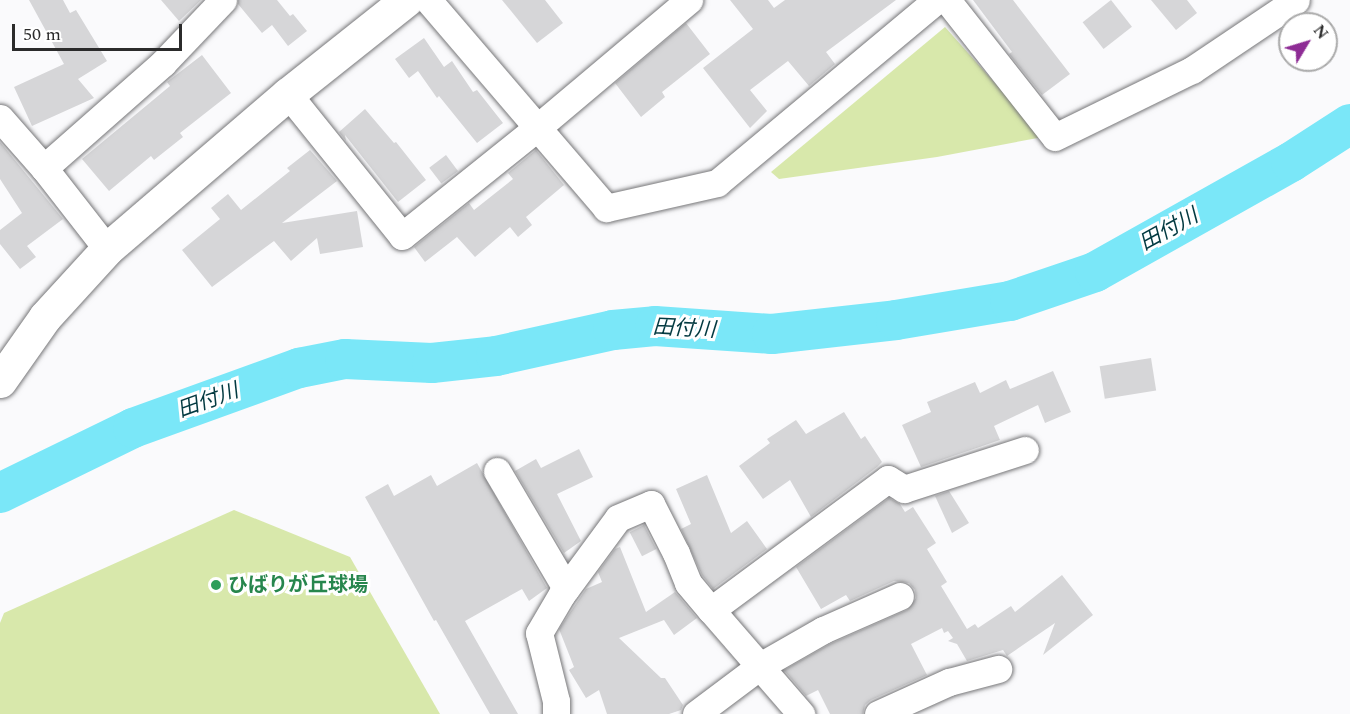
<!DOCTYPE html>
<html>
<head>
<meta charset="utf-8">
<style>
  body { margin:0 }
  #map { position:relative; width:1350px; height:714px; overflow:hidden; background:#fafafc; font-family:Spectral,"Noto Sans JP",serif }
  div>[style] { position:absolute }
  .green>* { inset:0; background:#d8e8ab }
  .river>* { height:40px; margin:-20px; padding:0 20px; transform-origin:20px; border-radius:20px; background:#7ae7f8 }
  .building>* { inset:0; background:#d6d6d8; transform-origin:0 0 }
  .roads { filter:drop-shadow(0 0 2px #777779) drop-shadow(0 0 2px #777779) }
  .minor>* { height:27px; margin:-13.5px; padding:0 13.5px; transform-origin:13.5px; border-radius:13.5px; background:#fff }
  .tertiary>* { height:33px; margin:-16.5px; padding:0 16.5px; transform-origin:16.5px; border-radius:16.5px; background:#fff }
  .dots>* { width:16px; height:16px; translate:-50% -50%; box-sizing:border-box; border:3px solid #fff; border-radius:50% }
  span { translate:-50% -50%; white-space:nowrap; text-align:center; line-height:1.15; -webkit-text-stroke:6px #fff; paint-order:stroke }
  .leisure-label { font-size:20px; color:#27864d; font-weight:700 }
  .left { translate:0 -50%; text-align:left }
  .water-label { font-size:21px; color:#033a41; font-style:italic }
  .north { position:absolute; left:1278px; top:12px; width:60px; height:60px; box-sizing:border-box; background:#fff; border:2px solid #aaa; border-radius:50%; rotate:52deg; font-size:16px; font-weight:700; line-height:24px; text-align:center; color:#2b2b2b }
  .north::after { content:''; display:block; margin:auto; width:21px; height:27px; background:#8e2c95; clip-path:polygon(50% 0,100% 100%,50% 72%,0 100%) }
  .scale { position:absolute; left:12px; top:24px; width:170px; height:27px; box-sizing:border-box; border:3px solid #2b2b2b; border-top:0; padding-left:8px; font-size:18px; line-height:21px; white-space:nowrap; color:#2b2b2b; -webkit-text-stroke:4px #fff; paint-order:stroke }
</style>
</head>
<body>
<div id="map">
  <div class="green">
    <div style="clip-path:polygon(945px 27px,1043px 137px,937px 157px,779px 179px,771px 172px)"></div>
    <div style="clip-path:polygon(234px 510px,350px 557px,440px 714px,0 714px,0 623px,4px 613px)"></div>
  </div>
  <div class="river">
    <div style="left:0;top:493px;width:148px;rotate:-26deg"></div>
    <div style="left:133px;top:428px;width:177px;rotate:-19.9deg"></div>
    <div style="left:299px;top:368px;width:47px;rotate:-11.1deg"></div>
    <div style="left:345px;top:359px;width:87px;rotate:2.6deg"></div>
    <div style="left:432px;top:363px;width:64px;rotate:-6.2deg"></div>
    <div style="left:496px;top:356px;width:120px;rotate:-12.5deg"></div>
    <div style="left:613px;top:330px;width:42px;rotate:-5.4deg"></div>
    <div style="left:655px;top:326px;width:117px;rotate:3.9deg"></div>
    <div style="left:772px;top:334px;width:125px;rotate:-6.4deg"></div>
    <div style="left:896px;top:320px;width:116px;rotate:-9.5deg"></div>
    <div style="left:1010px;top:301px;width:90px;rotate:-18.8deg"></div>
    <div style="left:1095px;top:272px;width:225px;rotate:-29.3deg"></div>
    <div style="left:1291px;top:162px;width:70px;rotate:-32.8deg"></div>
  </div>
  <div class="building">
    <div style="clip-path:polygon(29px 0,63px 0,70px 13px,76px 10px,107px 61px,78px 79px,94px 98px,32px 126px,14px 87px,64px 64px)"></div>
    <div style="clip-path:polygon(161px 0,201px 0,179px 21px)"></div>
    <div style="clip-path:polygon(238px 0,277px 0,290px 16px,293px 14px,307px 31px,288px 46px,272px 25px,262px 33px,238px 4px)"></div>
    <div style="clip-path:polygon(502px 0,545px 0,563px 23px,537px 43px)"></div>
    <div style="clip-path:polygon(730px 0,768px 0,774px 8px,785px 0,896px 0,826px 52px,835px 64px,809px 86px,788px 61px,750px 90px,767px 111px,750px 128px,703px 68px,753px 29px)"></div>
    <div style="clip-path:polygon(973px 0,1013px 0,1070px 74px,1042px 95px,1009px 54px,1012px 52px)"></div>
    <div style="left:1111px;top:0;width:34px;height:36px;rotate:52deg"></div>
    <div style="clip-path:polygon(1151px 0,1187px 0,1197px 13px,1176px 30px)"></div>
    <div style="clip-path:polygon(686px 23px,710px 54px,662px 92px,665px 97px,641px 117px,615px 83px)"></div>
    <div style="clip-path:polygon(424px 38px,444px 67px,452px 61px,473px 92px,477px 90px,503px 123px,477px 143px,439px 96px,437px 98px,418px 71px,409px 78px,395px 59px)"></div>
    <div style="clip-path:polygon(202px 55px,231px 93px,180px 133px,183px 137px,154px 160px,151px 156px,109px 191px,82px 159px,170px 86px,167px 82px)"></div>
    <div style="clip-path:polygon(365px 109px,394px 143px,396px 142px,426px 180px,398px 202px,345px 135px,346px 141px,339px 132px)"></div>
    <div style="clip-path:polygon(0 142px,63px 219px,27px 246px,36px 257px,20px 269px,0 244px,0 230px,22px 213px,0 179px)"></div>
    <div style="clip-path:polygon(310px 150px,337px 181px,282px 223px,357px 211px,363px 247px,320px 254px,317px 238px,291px 261px,274px 241px,212px 287px,182px 250px,220px 219px,211px 208px,228px 194px,241px 210px,290px 171px,287px 168px)"></div>
    <div style="clip-path:polygon(536px 150px,564px 185px,526px 217px,532px 225px,518px 237px,510px 227px,475px 257px,457px 237px,425px 262px,414px 247px,469px 203px,474px 210px,513px 179px,508px 173px)"></div>
    <div style="left:446px;top:155px;width:20px;height:21px;rotate:53deg"></div>
    <div style="left:1151px;top:358px;width:33px;height:52px;rotate:81deg"></div>
    <div style="clip-path:polygon(1053px 371px,1071px 412px,1045px 423px,1038px 405px,994px 426px,1000px 440px,921px 467px,902px 425px,931px 412px,927px 402px,975px 382px,980px 393px,1006px 380px,1010px 389px)"></div>
    <div style="clip-path:polygon(844px 412px,861px 439px,865px 436px,882px 462px,877px 467px,811px 517px,790px 480px,763px 499px,739px 466px,770px 443px,767px 439px,796px 420px,806px 434px)"></div>
    <div style="clip-path:polygon(579px 449px,593px 477px,557px 494px,581px 541px,564px 553px,515px 471px,536px 459px,541px 468px)"></div>
    <div style="clip-path:polygon(477px 463px,547px 588px,529px 601px,522px 589px,465px 621px,518px 714px,490px 714px,436px 620px,434px 621px,365px 497px,388px 484px,394px 496px,431px 475px,437px 486px)"></div>
    <div style="clip-path:polygon(707px 475px,731px 533px,747px 521px,767px 549px,713px 589px,702px 575px,681px 529px,691px 524px,676px 489px)"></div>
    <div style="clip-path:polygon(949px 491px,969px 523px,952px 533px,935px 496px)"></div>
    <div style="clip-path:polygon(889px 498px,900px 504px,905px 512px,913px 507px,936px 543px,927px 549px,947px 582px,941px 586px,967px 629px,975px 624px,978px 628px,1011px 606px,1015px 612px,1062px 575px,1093px 615px,1043px 655px,1055px 623px,1007px 656px,1003px 650px,967px 661px,957px 644px,948px 641px,953px 638px,948px 631px,944px 633px,942px 628px,911px 644px,927px 675px,871px 700px,865px 705px,863px 714px,830px 714px,818px 690px,806px 696px,784px 670px,830px 644px,907px 610px,916px 598px,915px 590px,909px 583px,894px 581px,850px 601px,846px 595px,821px 609px,796px 567px)"></div>
    <div style="left:644px;top:525px;width:27px;height:16px;rotate:63deg"></div>
    <div style="clip-path:polygon(620px 547px,646px 612px,675px 592px,697px 618px,674px 635px,664px 620px,619px 638px,661px 678px,665px 678px,683px 705px,681px 710px,669px 714px,607px 714px,599px 690px,586px 698px,569px 670px,574px 667px,559px 629px,586px 589px,602px 582px,598px 572px,615px 549px)"></div>
  </div>
  <div class="roads">
    <div class="minor">
      <div style="left:428px;top:0;width:274px;rotate:49.4deg"></div>
      <div style="left:606px;top:208px;width:114px;rotate:-12.7deg"></div>
      <div style="left:717px;top:183px;width:286px;rotate:-39.8deg"></div>
      <div style="left:947px;top:0;width:174px;rotate:51.8deg"></div>
      <div style="left:1055px;top:137px;width:153px;rotate:-26.1deg"></div>
      <div style="left:1192px;top:70px;width:125px;rotate:-33.9deg"></div>
      <div style="left:288px;top:94px;width:182px;rotate:51.2deg"></div>
      <div style="left:402px;top:236px;width:173px;rotate:-38.7deg"></div>
      <div style="left:537px;top:128px;width:199px;rotate:-40.1deg"></div>
      <div style="left:0;top:118px;width:67px;rotate:48.7deg"></div>
      <div style="left:44px;top:168px;width:103px;rotate:52.1deg"></div>
      <div style="left:44px;top:168px;width:159px;rotate:-41.4deg"></div>
      <div style="left:163px;top:63px;width:87px;rotate:-46.4deg"></div>
      <div style="left:497px;top:471px;width:136px;rotate:59.5deg"></div>
      <div style="left:711px;top:610px;width:138px;rotate:49.1deg"></div>
      <div style="left:556px;top:714px;width:13px;rotate:-90deg"></div>
      <div style="left:556px;top:701px;width:70px;rotate:-104deg"></div>
      <div style="left:539px;top:633px;width:45px;rotate:-59.5deg"></div>
      <div style="left:562px;top:594px;width:94px;rotate:-53.6deg"></div>
      <div style="left:618px;top:518px;width:36px;rotate:-23deg"></div>
      <div style="left:651px;top:504px;width:55px;rotate:63deg"></div>
      <div style="left:676px;top:553px;width:32px;rotate:68deg"></div>
      <div style="left:688px;top:583px;width:35px;rotate:50deg"></div>
      <div style="left:711px;top:610px;width:220px;rotate:-36.5deg"></div>
      <div style="left:888px;top:479px;width:19px;rotate:32deg"></div>
      <div style="left:904px;top:489px;width:127px;rotate:-17.9deg"></div>
      <div style="left:696px;top:714px;width:80px;rotate:-36.9deg"></div>
      <div style="left:760px;top:666px;width:73px;rotate:-29.7deg"></div>
      <div style="left:823px;top:630px;width:84px;rotate:-23.8deg"></div>
      <div style="left:878px;top:714px;width:78px;rotate:-24.3deg"></div>
      <div style="left:949px;top:682px;width:51px;rotate:-14.9deg"></div>
    </div>
    <div class="tertiary">
      <div style="left:0;top:381px;width:78px;rotate:-54.9deg"></div>
      <div style="left:45px;top:317px;width:92px;rotate:-47.6deg"></div>
      <div style="left:107px;top:249px;width:238px;rotate:-40.6deg"></div>
      <div style="left:288px;top:94px;width:151px;rotate:-38.5deg"></div>
    </div>
  </div>
  <div class="dots">
    <div style="left:216px;top:585px;background:#2e9e5b"></div>
  </div>
  <div class="leisure-label">
    <span class="left" style="left:228px;top:585px">ひばりが丘球場</span>
  </div>
  <div class="water-label">
    <span style="left:1169px;top:230px;rotate:-29deg">田付川</span>
    <span style="left:684px;top:329px;rotate:3deg">田付川</span>
    <span style="left:208px;top:401px;rotate:-20deg">田付川</span>
  </div>
  <div class="north">N</div>
  <div class="scale">50 m</div>
</div>
</body>
</html>
